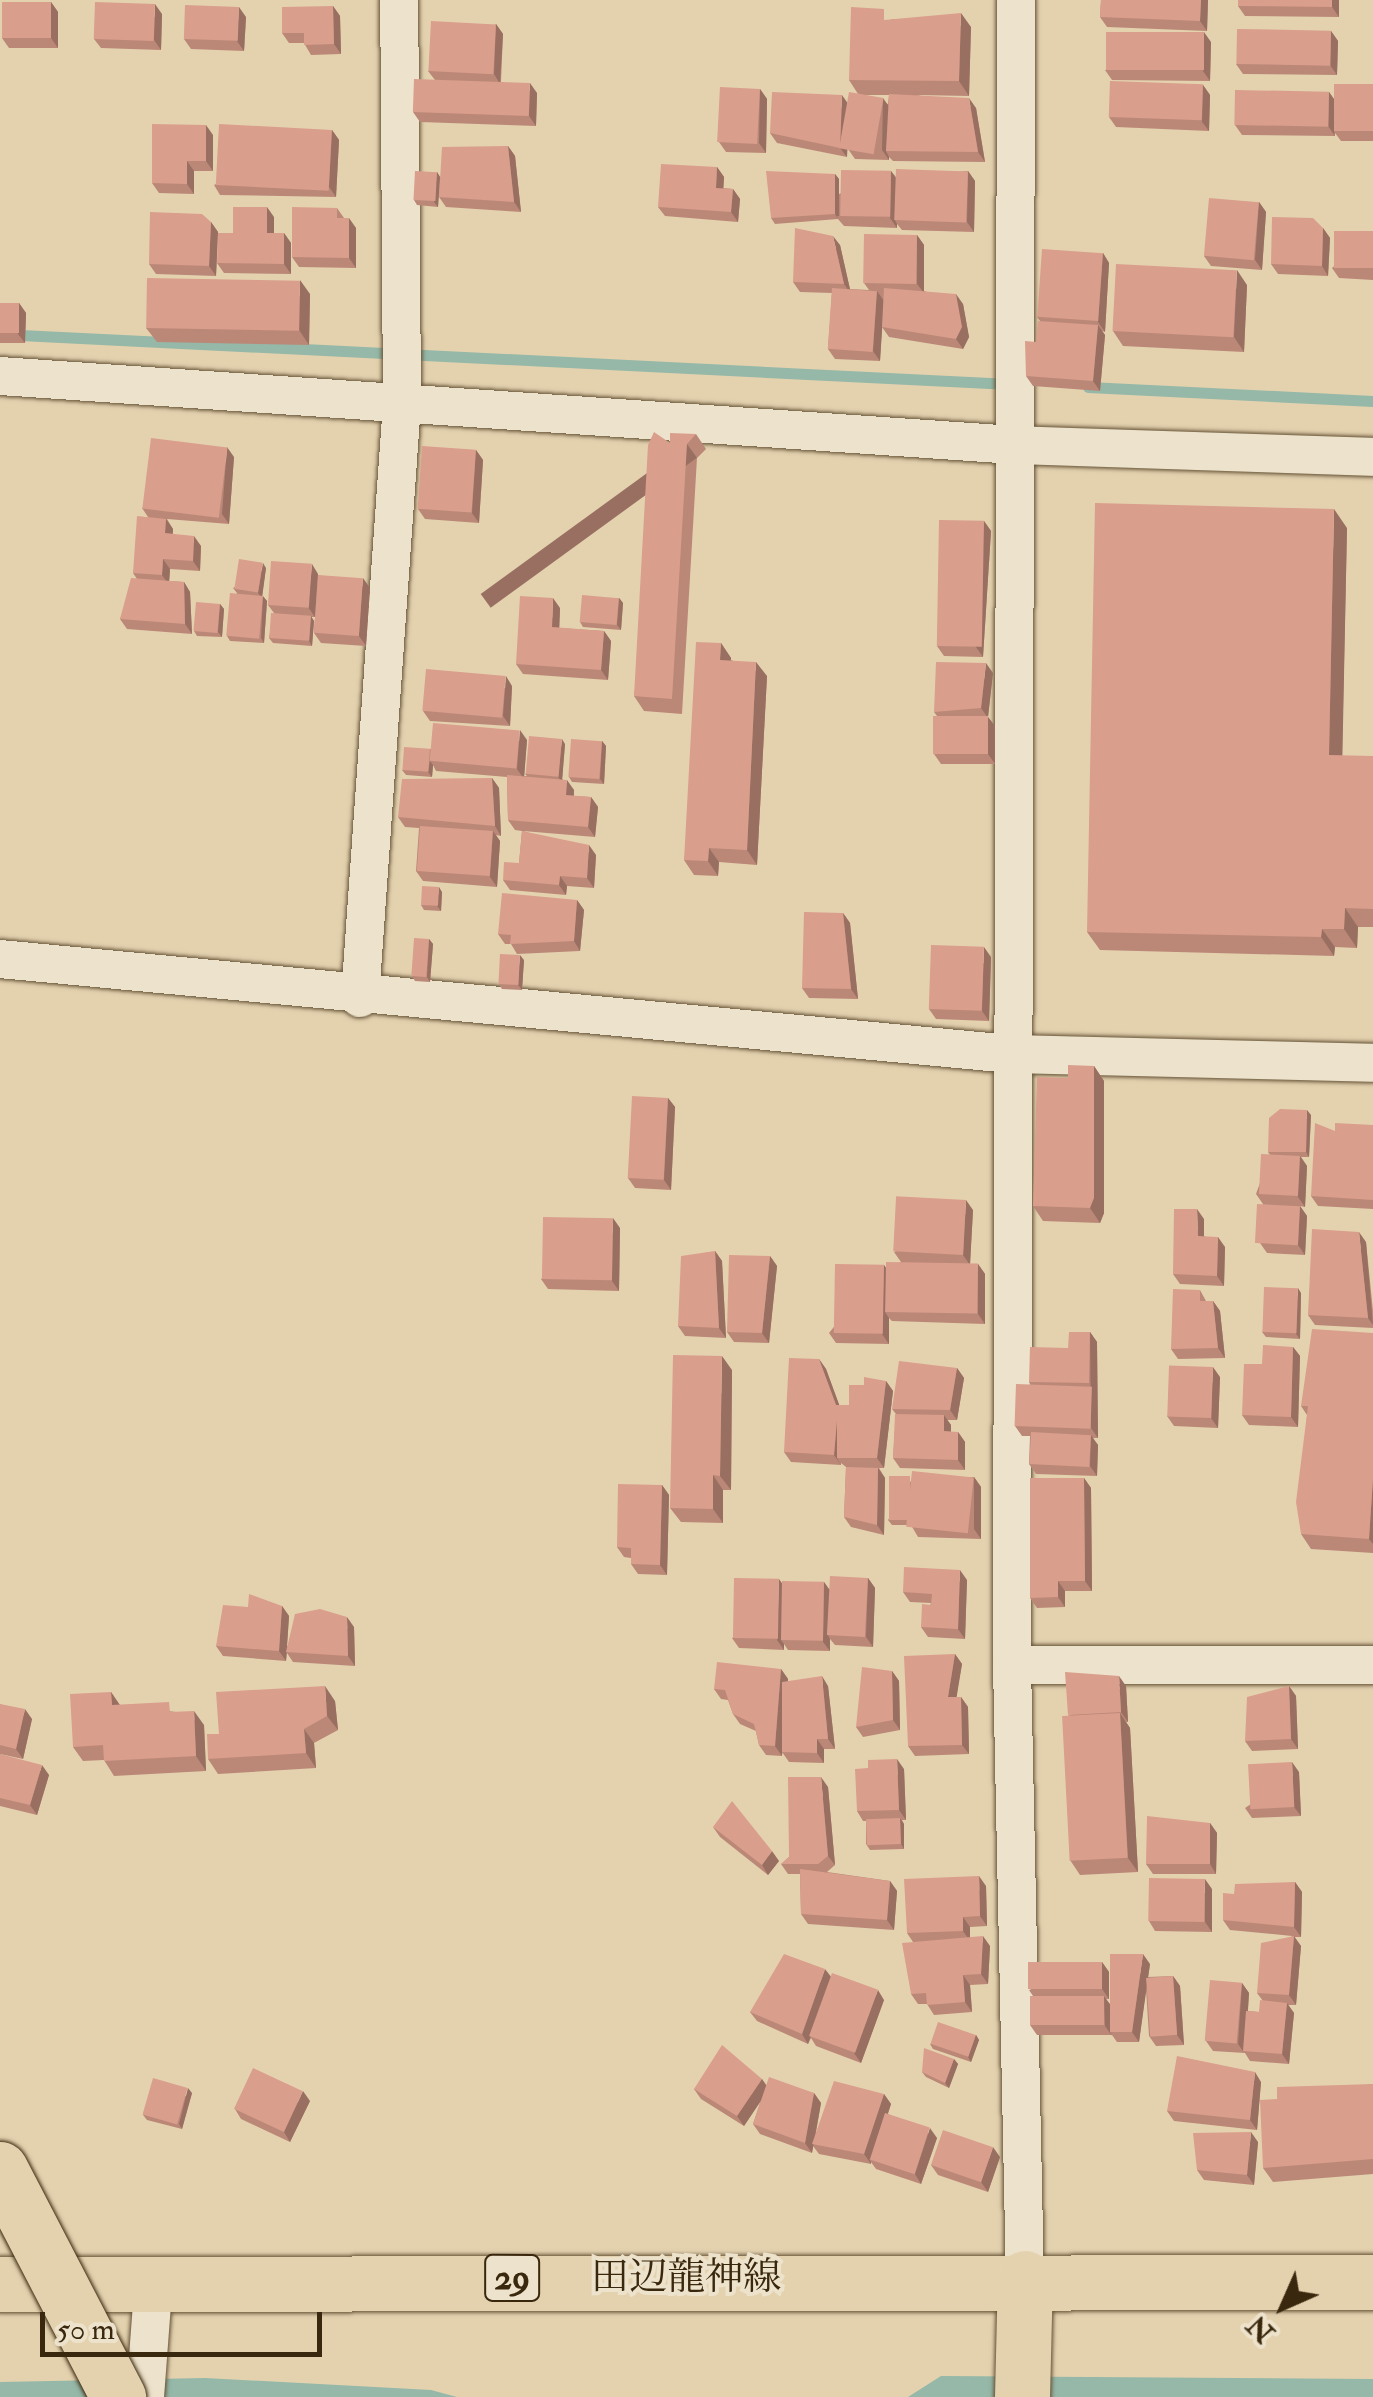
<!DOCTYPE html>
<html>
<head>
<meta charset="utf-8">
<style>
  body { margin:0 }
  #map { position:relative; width:1373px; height:2397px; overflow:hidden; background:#e4d2af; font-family:"IM FELL Double Pica","Noto Serif JP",serif }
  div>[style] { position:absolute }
  .water>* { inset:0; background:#95b8a8 }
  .stream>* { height:11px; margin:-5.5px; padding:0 5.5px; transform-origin:5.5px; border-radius:5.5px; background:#95b8a8 }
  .roads { filter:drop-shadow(0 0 2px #645236) drop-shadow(0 0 2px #645236) }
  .minor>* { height:38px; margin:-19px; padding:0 19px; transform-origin:19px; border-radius:19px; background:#ede2cb }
  .primary>* { height:55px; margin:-27.5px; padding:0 27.5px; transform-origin:27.5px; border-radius:27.5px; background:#e4d2af }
  .bridges { filter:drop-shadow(0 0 2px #3a280e) drop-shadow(0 0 2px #3a280e) }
  .motorway-bridge>* { height:55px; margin:-27.5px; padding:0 27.5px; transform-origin:27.5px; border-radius:27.5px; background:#e4d2af }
  .wall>* { inset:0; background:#bb8878 }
  .shaded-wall>* { inset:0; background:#996f62; transform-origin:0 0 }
  .building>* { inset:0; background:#da9e8c; transform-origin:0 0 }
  span { translate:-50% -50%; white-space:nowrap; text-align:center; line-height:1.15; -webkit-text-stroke:8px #ede2cb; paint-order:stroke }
  .shield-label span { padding:2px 8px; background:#ede2cb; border:2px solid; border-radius:8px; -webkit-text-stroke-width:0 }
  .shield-label { font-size:35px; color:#3a280e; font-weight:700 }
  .street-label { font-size:38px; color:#3a280e }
  .north { position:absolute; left:1233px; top:2257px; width:100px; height:100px; -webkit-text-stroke:8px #ede2cb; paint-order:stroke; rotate:225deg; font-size:28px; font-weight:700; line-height:40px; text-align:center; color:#3a280e }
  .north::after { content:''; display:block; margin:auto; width:35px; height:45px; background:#3a280e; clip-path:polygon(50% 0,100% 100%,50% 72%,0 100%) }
  .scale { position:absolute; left:40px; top:2312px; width:282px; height:45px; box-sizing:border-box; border:5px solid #3a280e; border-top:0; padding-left:12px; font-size:30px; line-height:35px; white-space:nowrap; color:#3a280e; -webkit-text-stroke:8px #ede2cb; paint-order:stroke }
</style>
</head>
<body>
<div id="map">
  <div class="water">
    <div style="clip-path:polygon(941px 2376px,1373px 2379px,1373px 2397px,908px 2397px)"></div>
    <div style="clip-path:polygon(205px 2378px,431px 2390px,457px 2397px,0 2397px,0 2382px)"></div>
  </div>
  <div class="stream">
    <div style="left:0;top:334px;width:1011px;rotate:2.83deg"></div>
    <div style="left:1088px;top:387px;width:285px;rotate:2.8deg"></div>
  </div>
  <div class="roads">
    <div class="minor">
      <div style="left:1016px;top:0;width:1665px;rotate:90.14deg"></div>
      <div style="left:1012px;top:1665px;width:613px;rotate:88.79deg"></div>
      <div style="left:0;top:376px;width:1016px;rotate:3.89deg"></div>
      <div style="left:1014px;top:445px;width:359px;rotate:1.9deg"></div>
      <div style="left:0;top:959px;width:1015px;rotate:5.37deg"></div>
      <div style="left:1011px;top:1054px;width:362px;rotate:1.4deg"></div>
      <div style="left:360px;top:998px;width:596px;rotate:-85.96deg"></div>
      <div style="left:402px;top:403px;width:403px;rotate:-90.4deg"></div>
      <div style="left:1012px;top:1665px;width:361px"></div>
      <div style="left:145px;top:2397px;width:119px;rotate:-85.7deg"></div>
    </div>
    <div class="primary">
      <div style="left:0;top:2284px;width:1373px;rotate:-0.08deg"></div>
      <div style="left:1022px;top:2397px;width:119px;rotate:-88.6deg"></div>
    </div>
  </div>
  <div class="bridges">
    <div class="motorway-bridge">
      <div style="left:0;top:2169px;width:257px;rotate:62.6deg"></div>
    </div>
  </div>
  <div class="wall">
    <div style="clip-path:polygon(1101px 0,1208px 0,1207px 31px,1107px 27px,1100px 17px)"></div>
    <div style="clip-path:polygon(1339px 0,1339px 17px,1245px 16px,1238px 6px)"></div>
    <div style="clip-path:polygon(51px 2px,58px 12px,58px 48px,9px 48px,2px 38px)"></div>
    <div style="clip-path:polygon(333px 6px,340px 16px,341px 54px,311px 55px,304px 43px,289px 43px,282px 33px)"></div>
    <div style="clip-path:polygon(162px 14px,161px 50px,101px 48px,94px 39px)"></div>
    <div style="clip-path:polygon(246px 17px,244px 51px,191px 49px,184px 39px)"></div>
    <div style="clip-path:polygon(evenodd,892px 19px,971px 27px,969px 96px,917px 95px,976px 108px,985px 162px,893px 161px,889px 157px,889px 160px,855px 159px,848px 149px,848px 124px,847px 157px,777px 143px,770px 133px,849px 105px,858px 94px,849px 80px,892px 19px,865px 95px,889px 95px,888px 104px,865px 95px)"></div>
    <div style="clip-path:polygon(496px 24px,503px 34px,501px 82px,537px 93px,536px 126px,420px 122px,413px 112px,435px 80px,428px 71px)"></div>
    <div style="clip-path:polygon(1331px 31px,1338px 41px,1337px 75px,1243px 74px,1236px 64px)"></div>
    <div style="clip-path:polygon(1211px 42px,1210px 81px,1112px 80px,1105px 70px)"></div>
    <div style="clip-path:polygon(1373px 84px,1373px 141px,1341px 141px,1335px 133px,1335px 136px,1242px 135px,1235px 125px,1329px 92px,1334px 99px)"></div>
    <div style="clip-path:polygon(1203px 85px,1210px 95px,1209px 131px,1116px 127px,1109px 117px)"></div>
    <div style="clip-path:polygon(760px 89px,767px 99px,766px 153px,726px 152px,719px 142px)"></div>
    <div style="clip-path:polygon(332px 130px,339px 140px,336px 197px,220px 195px,214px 185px)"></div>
    <div style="clip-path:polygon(213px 135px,213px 171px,194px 171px,194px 194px,159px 193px,152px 183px)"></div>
    <div style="clip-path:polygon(508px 146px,515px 156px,521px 212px,446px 207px,439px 197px,440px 179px,438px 207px,417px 205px,414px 200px,437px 172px,440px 177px)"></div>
    <div style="clip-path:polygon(717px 167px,724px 177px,723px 188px,733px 189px,740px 199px,738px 222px,665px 216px,658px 207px)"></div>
    <div style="clip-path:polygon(891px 171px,896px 177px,968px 171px,975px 181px,974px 232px,902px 230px,897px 224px,897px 228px,844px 226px,838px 219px,775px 224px,771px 218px,835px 174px,839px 179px,839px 194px)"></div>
    <div style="clip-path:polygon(1259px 202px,1266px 212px,1262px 270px,1211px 266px,1204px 256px)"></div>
    <div style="clip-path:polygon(337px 208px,344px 218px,356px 228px,356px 268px,299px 267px,292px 257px)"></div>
    <div style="clip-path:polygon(274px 217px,274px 233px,284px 233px,291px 243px,291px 274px,224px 273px,217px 263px,233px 233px)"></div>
    <div style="clip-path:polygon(211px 222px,218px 232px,216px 276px,156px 274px,149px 264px)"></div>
    <div style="clip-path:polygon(1323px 228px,1330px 238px,1328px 276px,1278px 274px,1271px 264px)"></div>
    <div style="clip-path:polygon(1373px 231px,1373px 280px,1339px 278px,1332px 268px)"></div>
    <div style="clip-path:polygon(917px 235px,924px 245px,924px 291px,963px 304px,969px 337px,963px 349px,889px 337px,882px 327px,880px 361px,835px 359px,828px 349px,832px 293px,800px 292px,793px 282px,840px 245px,850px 289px,869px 290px,864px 283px)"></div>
    <div style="clip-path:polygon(1103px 253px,1109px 263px,1105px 332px,1102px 331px,1105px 335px,1100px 391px,1033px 386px,1026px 376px,1036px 342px,1040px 321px,1037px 317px)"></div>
    <div style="clip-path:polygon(1247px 285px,1244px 352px,1123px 346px,1113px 331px)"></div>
    <div style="clip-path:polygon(310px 294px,309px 345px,157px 342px,146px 328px)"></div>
    <div style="clip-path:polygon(0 303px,19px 303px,26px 313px,25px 343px,0 343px)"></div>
    <div style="clip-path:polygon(696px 434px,706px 449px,697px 458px,682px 714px,644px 711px,634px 696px,670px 443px)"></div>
    <div style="clip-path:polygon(476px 450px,483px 460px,479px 523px,425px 519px,418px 509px)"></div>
    <div style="clip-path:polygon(234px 457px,229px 524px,167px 519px,173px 529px,173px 534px,201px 546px,200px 571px,170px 569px,169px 581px,184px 582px,190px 592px,192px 634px,127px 629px,120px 619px,137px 579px,133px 573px,148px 517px,142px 508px)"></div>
    <div style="clip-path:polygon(984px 521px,991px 531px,983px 657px,944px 656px,937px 646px)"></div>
    <div style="clip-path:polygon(1347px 528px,1342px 756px,1373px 756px,1373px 927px,1358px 927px,1357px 948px,1335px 947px,1334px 956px,1100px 950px,1087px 932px)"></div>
    <div style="clip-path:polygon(266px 568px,262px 596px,267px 601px,264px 643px,230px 641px,227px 636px,237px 593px,233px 588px)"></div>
    <div style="clip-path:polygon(318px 575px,370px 588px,366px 646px,321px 643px,314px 633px,315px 617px,311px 617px,314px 621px,312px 646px,273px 643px,269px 638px,274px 613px,268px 605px)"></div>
    <div style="clip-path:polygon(619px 598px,623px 603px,621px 630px,583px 627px,580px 622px)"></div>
    <div style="clip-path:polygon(220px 604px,224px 609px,222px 637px,197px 636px,194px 631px)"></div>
    <div style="clip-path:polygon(560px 608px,559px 628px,604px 631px,611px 641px,608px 680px,523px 674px,516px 664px)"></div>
    <div style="clip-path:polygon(721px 643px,731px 658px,731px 660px,767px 676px,757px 865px,719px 862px,718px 876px,694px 875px,684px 860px)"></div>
    <div style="clip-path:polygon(993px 673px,988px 717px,995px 726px,995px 764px,941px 764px,934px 754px,937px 716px,934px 712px)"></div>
    <div style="clip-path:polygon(512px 686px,510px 726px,430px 721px,423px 711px)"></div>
    <div style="clip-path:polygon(527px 740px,524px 776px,527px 776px,525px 774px,565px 744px,562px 779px,574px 790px,574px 796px,591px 797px,598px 807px,595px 837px,523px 831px,596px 855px,594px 888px,567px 886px,566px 895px,510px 890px,503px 880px,519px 863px,522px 831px,515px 830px,508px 820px,507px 777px,436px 771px,433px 765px,432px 777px,406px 775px,402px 770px,430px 749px)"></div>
    <div style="clip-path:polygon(602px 741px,606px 746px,604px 784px,572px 782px,569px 777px)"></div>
    <div style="clip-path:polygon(492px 778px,499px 788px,501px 836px,496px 835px,500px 841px,497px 887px,423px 881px,416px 871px,419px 828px,405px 827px,398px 817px)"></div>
    <div style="clip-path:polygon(442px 892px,441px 911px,424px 910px,421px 905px)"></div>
    <div style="clip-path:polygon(577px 900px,584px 910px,580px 951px,517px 954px,511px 944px,505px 944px,498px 934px)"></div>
    <div style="clip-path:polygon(843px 913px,850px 923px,858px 999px,809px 998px,802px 988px)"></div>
    <div style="clip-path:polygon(429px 939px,433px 944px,430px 982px,415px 981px,412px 976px)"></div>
    <div style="clip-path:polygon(991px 957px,989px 1021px,936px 1019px,929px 1009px)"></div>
    <div style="clip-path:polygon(524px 960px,522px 990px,502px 989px,499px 984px)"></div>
    <div style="clip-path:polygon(1094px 1066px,1104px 1081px,1104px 1213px,1100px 1223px,1043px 1221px,1033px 1206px,1068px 1078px)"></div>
    <div style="clip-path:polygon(668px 1098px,675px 1107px,671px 1190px,635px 1188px,628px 1178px)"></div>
    <div style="clip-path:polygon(1311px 1115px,1309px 1157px,1301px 1157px,1307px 1166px,1305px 1207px,1300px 1206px,1307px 1216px,1305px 1255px,1267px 1253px,1260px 1243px,1263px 1204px,1256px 1194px,1270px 1155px,1268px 1152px)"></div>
    <div style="clip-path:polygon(1373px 1125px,1373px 1209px,1318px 1206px,1311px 1196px,1335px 1131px)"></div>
    <div style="clip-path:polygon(973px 1210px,970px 1264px,978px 1264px,985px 1274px,985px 1324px,892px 1321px,889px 1318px,889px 1344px,836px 1343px,829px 1333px,884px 1265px,886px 1268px,901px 1262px,894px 1252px)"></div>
    <div style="clip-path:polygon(1204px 1219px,1204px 1236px,1225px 1247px,1224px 1286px,1180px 1284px,1173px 1274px)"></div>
    <div style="clip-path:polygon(620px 1228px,619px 1291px,548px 1289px,541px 1279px)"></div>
    <div style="clip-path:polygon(1366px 1242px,1373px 1311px,1373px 1328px,1315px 1325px,1308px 1315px)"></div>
    <div style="clip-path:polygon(715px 1251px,722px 1261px,726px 1338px,685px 1336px,678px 1326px)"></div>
    <div style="clip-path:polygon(770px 1256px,777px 1266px,769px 1343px,734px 1342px,727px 1332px)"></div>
    <div style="clip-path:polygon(1200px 1290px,1206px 1301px,1213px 1301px,1220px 1311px,1225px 1358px,1178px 1359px,1171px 1349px)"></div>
    <div style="clip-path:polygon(1301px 1293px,1300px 1339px,1266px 1337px,1262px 1332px)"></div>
    <div style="clip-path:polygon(1090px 1332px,1097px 1342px,1098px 1438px,1092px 1438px,1098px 1445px,1097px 1476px,1036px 1474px,1029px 1464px,1030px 1436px,1022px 1436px,1015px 1426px,1030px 1384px,1029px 1382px,1068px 1348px)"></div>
    <div style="clip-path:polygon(1373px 1333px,1373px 1553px,1311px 1549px,1301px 1534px,1307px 1415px,1301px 1406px)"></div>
    <div style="clip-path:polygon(1293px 1347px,1300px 1356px,1298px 1427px,1249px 1425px,1242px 1415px,1262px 1364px)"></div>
    <div style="clip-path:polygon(819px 1359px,826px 1369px,839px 1405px,849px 1405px,864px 1385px,886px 1381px,893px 1391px,884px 1468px,879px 1468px,885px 1478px,884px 1535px,851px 1527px,844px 1517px,846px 1467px,841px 1463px,841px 1465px,791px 1462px,784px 1452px)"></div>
    <div style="clip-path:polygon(957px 1368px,964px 1378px,957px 1420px,947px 1420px,951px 1425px,951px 1432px,958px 1432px,965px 1442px,965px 1470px,900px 1468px,893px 1458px,896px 1414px,892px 1409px)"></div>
    <div style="clip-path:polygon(732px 1370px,731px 1490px,723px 1490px,723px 1523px,681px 1522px,670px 1508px)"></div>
    <div style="clip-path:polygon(1220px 1377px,1218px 1428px,1174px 1426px,1167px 1416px)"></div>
    <div style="clip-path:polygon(974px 1477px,981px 1487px,981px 1539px,918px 1537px,911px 1525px,892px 1525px,888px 1520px,912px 1479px)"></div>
    <div style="clip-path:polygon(1084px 1478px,1091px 1488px,1092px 1591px,1065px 1591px,1065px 1607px,1037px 1608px,1030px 1598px)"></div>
    <div style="clip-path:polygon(662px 1485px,669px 1495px,667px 1575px,638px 1574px,631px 1564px,631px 1558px,624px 1557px,617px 1547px)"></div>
    <div style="clip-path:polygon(868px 1578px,875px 1588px,873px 1647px,835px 1645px,830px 1639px,830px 1651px,788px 1650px,784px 1644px,784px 1650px,739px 1648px,732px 1638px,824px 1582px,829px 1589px)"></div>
    <div style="clip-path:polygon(967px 1580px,965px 1639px,928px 1637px,921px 1627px,931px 1603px,910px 1602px,903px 1592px)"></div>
    <div style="clip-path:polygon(282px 1606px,289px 1616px,287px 1646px,354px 1627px,355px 1666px,293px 1662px,287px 1653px,286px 1661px,223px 1656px,216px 1646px,248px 1607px)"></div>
    <div style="clip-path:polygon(955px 1654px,962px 1664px,956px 1697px,961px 1697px,968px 1707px,969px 1754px,915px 1756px,908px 1746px)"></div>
    <div style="clip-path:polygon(781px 1669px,788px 1679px,788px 1681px,828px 1686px,835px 1749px,824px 1749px,824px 1763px,789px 1762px,782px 1752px,782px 1756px,766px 1755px,759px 1745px,756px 1731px,740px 1724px,733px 1714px,728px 1700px,721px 1699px,714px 1689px)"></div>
    <div style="clip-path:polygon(892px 1671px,899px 1681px,900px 1730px,863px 1737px,856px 1727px)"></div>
    <div style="clip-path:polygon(1126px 1686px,1128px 1722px,1126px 1722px,1130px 1728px,1138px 1872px,1080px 1875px,1070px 1860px,1068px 1716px)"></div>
    <div style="clip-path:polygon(1289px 1686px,1296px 1696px,1298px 1749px,1252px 1751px,1245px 1741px)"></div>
    <div style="clip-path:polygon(111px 1692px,120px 1705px,176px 1712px,204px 1725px,206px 1771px,114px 1776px,104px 1760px,83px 1761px,73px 1747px)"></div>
    <div style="clip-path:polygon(335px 1701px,338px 1730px,314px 1743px,316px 1768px,218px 1774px,208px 1759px)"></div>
    <div style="clip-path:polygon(0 1704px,32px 1719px,23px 1759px,0 1754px)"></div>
    <div style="clip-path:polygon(0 1754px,49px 1775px,37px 1815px,0 1806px)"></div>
    <div style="clip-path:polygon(904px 1769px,906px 1820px,902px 1820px,904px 1824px,904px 1849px,870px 1850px,866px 1844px,866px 1821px,863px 1821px,857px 1811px)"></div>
    <div style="clip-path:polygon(1299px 1772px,1301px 1816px,1252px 1818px,1245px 1808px)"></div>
    <div style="clip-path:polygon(828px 1787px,835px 1865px,827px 1872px,890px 1881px,897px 1891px,894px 1930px,808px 1924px,801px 1914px,800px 1874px,788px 1874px,781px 1864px,789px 1857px)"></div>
    <div style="clip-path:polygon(1210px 1823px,1217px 1833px,1216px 1874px,1153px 1874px,1146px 1864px)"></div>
    <div style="clip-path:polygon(713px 1827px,779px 1861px,768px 1875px,720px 1837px)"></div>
    <div style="clip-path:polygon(1295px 1882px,1302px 1892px,1301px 1937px,1294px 1937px,1301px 1946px,1296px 2005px,1288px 2005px,1294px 2013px,1289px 2064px,1250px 2061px,1245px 2053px,1213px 2051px,1206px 2041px,1242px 1983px,1249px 1993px,1248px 2011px,1259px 2012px,1263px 2001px,1257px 1993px,1292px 1936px,1230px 1930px,1223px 1920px,1234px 1894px)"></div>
    <div style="clip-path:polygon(986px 1886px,987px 1926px,970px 1927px,970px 1937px,990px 1946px,988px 1984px,970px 1985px,972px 2012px,934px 2015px,927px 2004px,918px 2004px,911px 1994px,913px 1942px,907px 1933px)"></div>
    <div style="clip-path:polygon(1212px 1889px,1212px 1932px,1155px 1931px,1149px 1921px)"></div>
    <div style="clip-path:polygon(1102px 1962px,1109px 1972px,1109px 1999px,1106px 1999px,1110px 2004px,1150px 1964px,1148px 1977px,1173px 1976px,1180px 1986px,1184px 2045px,1156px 2046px,1149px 2036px,1146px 1989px,1139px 2042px,1117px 2042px,1112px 2035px,1037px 2035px,1030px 2025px,1033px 1996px,1029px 1990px)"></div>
    <div style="clip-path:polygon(831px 1977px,884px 2000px,861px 2063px,816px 2046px,811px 2038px,808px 2044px,757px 2021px,750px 2012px)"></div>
    <div style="clip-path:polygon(976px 2035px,979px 2040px,971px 2062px,933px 2049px,930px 2044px)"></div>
    <div style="clip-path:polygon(954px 2059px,958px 2064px,949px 2088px,926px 2077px,922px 2072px)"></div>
    <div style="clip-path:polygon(762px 2079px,766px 2086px,814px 2093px,821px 2103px,816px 2132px,884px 2094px,891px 2104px,888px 2114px,937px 2138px,921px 2184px,876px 2169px,871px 2162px,871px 2164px,819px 2154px,813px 2146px,812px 2153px,760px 2134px,753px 2124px,761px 2100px,744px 2126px,701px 2099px,694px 2089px)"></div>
    <div style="clip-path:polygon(1261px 2082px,1257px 2130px,1174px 2121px,1167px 2111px)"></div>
    <div style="clip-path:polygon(1373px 2084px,1373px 2174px,1273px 2182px,1263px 2168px,1277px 2099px)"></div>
    <div style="clip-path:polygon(192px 2093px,182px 2129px,147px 2120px,143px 2115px)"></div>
    <div style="clip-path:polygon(310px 2101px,290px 2142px,241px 2119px,235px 2109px)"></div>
    <div style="clip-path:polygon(1258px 2142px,1254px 2185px,1204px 2180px,1197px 2170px)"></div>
    <div style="clip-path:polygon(1000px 2157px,988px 2192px,938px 2175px,931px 2165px)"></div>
  </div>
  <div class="shaded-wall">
    <div style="clip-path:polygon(1201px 0,1208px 0,1207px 31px,1200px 21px)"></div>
    <div style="clip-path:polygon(1332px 0,1339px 0,1339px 17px,1332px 7px)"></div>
    <div style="clip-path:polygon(51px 2px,58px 12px,58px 48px,51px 38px)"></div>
    <div style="clip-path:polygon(155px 4px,162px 14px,161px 50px,154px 40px)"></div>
    <div style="clip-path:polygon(333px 6px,340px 16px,341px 54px,334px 44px)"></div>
    <div style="clip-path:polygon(239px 7px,246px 17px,244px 51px,237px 41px)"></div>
    <div style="clip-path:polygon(961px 13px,971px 27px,969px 96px,959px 81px)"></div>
    <div style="clip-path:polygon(496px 24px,503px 34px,500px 84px,494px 74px)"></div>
    <div style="clip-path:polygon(1331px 31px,1338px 41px,1337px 75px,1330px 65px)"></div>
    <div style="clip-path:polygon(1204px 32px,1211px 42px,1210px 81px,1203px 71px)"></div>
    <div style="clip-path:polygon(530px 83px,537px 93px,536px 126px,529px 116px)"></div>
    <div style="clip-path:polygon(1203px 85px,1210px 95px,1209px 131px,1202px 122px)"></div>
    <div style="clip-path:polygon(760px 89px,767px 99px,766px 153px,759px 143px)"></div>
    <div style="clip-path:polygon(1329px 92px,1336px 102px,1334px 131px,1335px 136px,1328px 126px)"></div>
    <div style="clip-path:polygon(842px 95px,849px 105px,847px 157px,840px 148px)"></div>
    <div style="clip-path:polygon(883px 98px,890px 108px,886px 151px,889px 157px,889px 160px,882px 150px)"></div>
    <div style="clip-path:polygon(969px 98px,976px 108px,985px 162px,978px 152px)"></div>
    <div style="clip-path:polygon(206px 125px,213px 135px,213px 171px,206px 161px)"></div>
    <div style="clip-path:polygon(332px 130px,339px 140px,336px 197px,329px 187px)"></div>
    <div style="clip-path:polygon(508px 146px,515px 156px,521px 212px,514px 202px)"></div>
    <div style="clip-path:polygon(187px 161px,194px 171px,194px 194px,187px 184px)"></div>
    <div style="clip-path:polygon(717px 167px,724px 177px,723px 198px,716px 188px)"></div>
    <div style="clip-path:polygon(891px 171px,898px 181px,895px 220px,897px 224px,897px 228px,890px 218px)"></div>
    <div style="clip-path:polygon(968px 171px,975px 181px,974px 232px,967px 222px)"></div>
    <div style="clip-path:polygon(437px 172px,440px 177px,438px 207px,434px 202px)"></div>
    <div style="clip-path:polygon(835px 174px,839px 179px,839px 216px,837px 216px,838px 219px,835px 214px)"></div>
    <div style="clip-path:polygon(733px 189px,740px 199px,738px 222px,731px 212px)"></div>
    <div style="clip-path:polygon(1259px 202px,1266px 212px,1262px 270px,1255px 260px)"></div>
    <div style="clip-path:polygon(267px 207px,274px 217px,274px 243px,267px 233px)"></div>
    <div style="clip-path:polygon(349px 218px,356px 228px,356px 268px,349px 258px)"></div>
    <div style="clip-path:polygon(211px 222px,218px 232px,216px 276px,209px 266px)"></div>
    <div style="clip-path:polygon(1323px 228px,1330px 238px,1328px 276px,1322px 266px)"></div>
    <div style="clip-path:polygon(284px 233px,291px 243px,291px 274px,284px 264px)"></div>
    <div style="clip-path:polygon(917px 235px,924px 245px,924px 293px,917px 284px)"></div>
    <div style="clip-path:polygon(833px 236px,840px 245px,851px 294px,844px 284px)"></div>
    <div style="clip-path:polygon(1103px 253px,1109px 263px,1105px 332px,1098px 322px)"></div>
    <div style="clip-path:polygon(1237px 270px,1247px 285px,1244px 352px,1234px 337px)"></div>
    <div style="clip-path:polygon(300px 280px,310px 294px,309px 345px,299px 330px)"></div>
    <div style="clip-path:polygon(877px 291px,884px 301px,880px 361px,873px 351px)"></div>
    <div style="clip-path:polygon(956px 294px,963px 304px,969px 337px,963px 349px,956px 339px)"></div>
    <div style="clip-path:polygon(19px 303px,26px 313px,25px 343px,18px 334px)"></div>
    <div style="clip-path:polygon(1098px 325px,1105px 335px,1100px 391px,1093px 381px)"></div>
    <div style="left:687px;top:444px;width:17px;height:255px;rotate:54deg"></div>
    <div style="clip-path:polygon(227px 447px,234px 457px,229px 524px,222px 514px)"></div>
    <div style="clip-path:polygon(476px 450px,483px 460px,479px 523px,472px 513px)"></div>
    <div style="clip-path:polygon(1334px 509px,1347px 528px,1342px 774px,1329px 755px)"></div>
    <div style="clip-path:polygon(166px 519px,173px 529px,172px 543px,165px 533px)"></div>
    <div style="clip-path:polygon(984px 521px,991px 531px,983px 657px,976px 647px)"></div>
    <div style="clip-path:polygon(194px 536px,201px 546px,200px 571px,193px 561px)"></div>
    <div style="clip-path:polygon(163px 559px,170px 569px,169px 585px,162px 575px)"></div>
    <div style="clip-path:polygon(263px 563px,266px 568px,262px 598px,258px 593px)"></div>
    <div style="clip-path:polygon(312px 564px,318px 574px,315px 617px,308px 607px)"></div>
    <div style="clip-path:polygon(363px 578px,370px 588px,366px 646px,359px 636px)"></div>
    <div style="clip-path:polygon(184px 582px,190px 592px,192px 634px,185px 624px)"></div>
    <div style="clip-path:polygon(263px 596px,267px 601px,264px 643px,261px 638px)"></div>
    <div style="clip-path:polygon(553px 598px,560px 608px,559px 637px,552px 627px)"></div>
    <div style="clip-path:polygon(619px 598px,623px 603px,621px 630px,617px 625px)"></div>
    <div style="clip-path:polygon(220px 604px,224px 609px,222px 637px,218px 632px)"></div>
    <div style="clip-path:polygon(311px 616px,314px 621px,312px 646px,309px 641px)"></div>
    <div style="clip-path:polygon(604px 631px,611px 641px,608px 680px,601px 670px)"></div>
    <div style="clip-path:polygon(721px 643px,731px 658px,730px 674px,720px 660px)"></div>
    <div style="clip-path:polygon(756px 662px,767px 676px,757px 865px,747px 850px)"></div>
    <div style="clip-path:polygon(986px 663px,993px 673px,988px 717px,995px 726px,995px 764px,988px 754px,988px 718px,981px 708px)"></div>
    <div style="clip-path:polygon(506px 676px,512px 686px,510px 726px,503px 716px)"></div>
    <div style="clip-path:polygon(520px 730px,527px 740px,524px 779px,517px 769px)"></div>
    <div style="clip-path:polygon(562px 739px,565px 744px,562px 782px,558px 777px)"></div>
    <div style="clip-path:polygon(602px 741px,606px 746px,604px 784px,600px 779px)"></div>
    <div style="clip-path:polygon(430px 761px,433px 765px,432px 777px,428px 772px)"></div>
    <div style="clip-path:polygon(492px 778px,499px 788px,501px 836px,495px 826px)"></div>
    <div style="clip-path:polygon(567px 780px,574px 790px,573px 805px,566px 795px)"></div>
    <div style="clip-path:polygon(591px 797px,598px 807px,595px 837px,588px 827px)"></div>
    <div style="clip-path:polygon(493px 831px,500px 841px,497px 887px,490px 877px)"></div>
    <div style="clip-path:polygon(589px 845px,596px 855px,594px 888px,587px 878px)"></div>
    <div style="clip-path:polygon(709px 848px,719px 862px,718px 876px,708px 861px)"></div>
    <div style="clip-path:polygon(560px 876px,567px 886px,566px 895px,559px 885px)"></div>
    <div style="clip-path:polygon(439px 887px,442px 892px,441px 911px,437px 906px)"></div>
    <div style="clip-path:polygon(577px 900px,584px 910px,580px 951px,574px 941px)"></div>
    <div style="clip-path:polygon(1345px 908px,1358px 927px,1357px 948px,1344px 929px)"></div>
    <div style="clip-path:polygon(843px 913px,850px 923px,858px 999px,851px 989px)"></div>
    <div style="clip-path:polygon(1322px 929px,1335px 947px,1334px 956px,1321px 937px)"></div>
    <div style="clip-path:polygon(429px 939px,433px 944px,430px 982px,427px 977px)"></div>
    <div style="clip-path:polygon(984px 947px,991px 957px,989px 1021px,982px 1011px)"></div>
    <div style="clip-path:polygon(520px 955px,524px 960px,522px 990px,518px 985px)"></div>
    <div style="clip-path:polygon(1094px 1066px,1104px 1081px,1104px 1213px,1100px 1223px,1090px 1208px)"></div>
    <div style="clip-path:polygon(668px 1098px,675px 1107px,671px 1190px,664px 1180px)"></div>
    <div style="clip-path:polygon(1307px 1110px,1311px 1115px,1309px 1157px,1306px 1152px)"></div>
    <div style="clip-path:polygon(1300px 1156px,1307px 1166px,1305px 1207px,1298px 1197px)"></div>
    <div style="clip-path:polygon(966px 1200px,973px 1210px,970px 1265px,963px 1255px)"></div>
    <div style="clip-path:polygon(1300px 1206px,1307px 1216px,1305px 1255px,1298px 1245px)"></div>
    <div style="clip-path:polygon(1197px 1209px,1204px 1219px,1204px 1246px,1198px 1236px)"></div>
    <div style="clip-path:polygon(613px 1218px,620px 1228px,619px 1291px,612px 1281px)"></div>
    <div style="clip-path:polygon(1359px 1232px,1366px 1242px,1373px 1325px,1368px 1318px)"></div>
    <div style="clip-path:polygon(1218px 1237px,1225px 1247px,1224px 1286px,1217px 1276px)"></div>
    <div style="clip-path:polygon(715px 1251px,722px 1261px,726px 1338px,719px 1328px)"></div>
    <div style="clip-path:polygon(770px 1256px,777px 1266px,769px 1343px,762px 1333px)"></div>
    <div style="clip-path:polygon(978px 1264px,985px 1274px,985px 1324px,978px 1314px)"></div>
    <div style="clip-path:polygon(884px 1265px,891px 1275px,885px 1312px,889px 1318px,889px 1344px,882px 1334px)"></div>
    <div style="clip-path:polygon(1298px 1288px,1301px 1293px,1300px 1339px,1296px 1334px)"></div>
    <div style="clip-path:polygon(1213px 1301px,1220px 1311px,1225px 1358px,1218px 1348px)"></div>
    <div style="clip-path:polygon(1090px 1332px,1097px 1342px,1098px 1438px,1091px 1428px)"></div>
    <div style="clip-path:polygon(1293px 1347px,1300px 1356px,1298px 1427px,1291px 1417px)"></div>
    <div style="clip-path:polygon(722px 1356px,732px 1370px,731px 1490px,720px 1476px)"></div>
    <div style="clip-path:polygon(819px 1359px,826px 1369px,843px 1415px,836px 1405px)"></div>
    <div style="clip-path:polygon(1213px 1367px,1220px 1377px,1218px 1428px,1211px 1418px)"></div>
    <div style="clip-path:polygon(957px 1368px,964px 1378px,957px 1420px,950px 1410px)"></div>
    <div style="clip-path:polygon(886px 1381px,893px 1391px,884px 1468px,877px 1458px)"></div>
    <div style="clip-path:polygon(944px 1415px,951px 1425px,951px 1441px,944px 1431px)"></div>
    <div style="clip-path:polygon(837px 1420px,837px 1458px,841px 1465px,834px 1455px)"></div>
    <div style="clip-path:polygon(958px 1432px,965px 1442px,965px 1470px,958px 1460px)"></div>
    <div style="clip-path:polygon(1091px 1435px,1098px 1445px,1097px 1476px,1090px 1466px)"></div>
    <div style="clip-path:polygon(878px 1468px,885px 1478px,884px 1535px,877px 1525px)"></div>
    <div style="clip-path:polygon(713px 1475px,723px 1490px,723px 1523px,713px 1509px)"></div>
    <div style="clip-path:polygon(974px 1477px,981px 1487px,981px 1539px,974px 1529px)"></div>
    <div style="clip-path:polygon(1084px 1478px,1091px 1488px,1092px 1591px,1085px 1581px)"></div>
    <div style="clip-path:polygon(1373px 1478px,1373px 1544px,1369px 1539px)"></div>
    <div style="clip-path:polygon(662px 1485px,669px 1495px,667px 1575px,660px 1565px)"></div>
    <div style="clip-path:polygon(960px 1570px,967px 1580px,965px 1639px,958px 1629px)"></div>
    <div style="clip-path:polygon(868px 1578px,875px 1588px,873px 1647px,866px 1637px)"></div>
    <div style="clip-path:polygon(779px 1579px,786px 1589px,781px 1640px,784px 1644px,784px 1650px,777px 1640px)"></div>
    <div style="clip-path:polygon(1058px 1581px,1065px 1591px,1065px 1607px,1058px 1597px)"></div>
    <div style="clip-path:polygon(824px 1582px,831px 1592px,828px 1635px,830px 1639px,830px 1651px,823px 1642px)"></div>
    <div style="clip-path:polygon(282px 1606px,289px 1616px,286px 1661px,279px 1651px)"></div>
    <div style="clip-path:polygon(347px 1617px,354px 1627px,355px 1666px,348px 1656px)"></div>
    <div style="clip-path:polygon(955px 1654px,962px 1664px,955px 1707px,948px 1697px)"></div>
    <div style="clip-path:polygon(781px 1669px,788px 1679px,782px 1756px,775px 1746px)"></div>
    <div style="clip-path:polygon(892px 1671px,899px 1681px,900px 1730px,893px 1720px)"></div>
    <div style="clip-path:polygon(822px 1676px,828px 1686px,835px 1749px,828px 1739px)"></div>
    <div style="clip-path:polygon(1119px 1676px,1126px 1686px,1128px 1722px,1121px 1712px)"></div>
    <div style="clip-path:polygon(325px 1686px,335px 1701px,338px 1730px,327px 1716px)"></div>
    <div style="clip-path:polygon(1289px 1686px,1296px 1696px,1298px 1749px,1291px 1739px)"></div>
    <div style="clip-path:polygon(111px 1692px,121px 1707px,112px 1705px)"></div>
    <div style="clip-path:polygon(961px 1697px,968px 1707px,969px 1754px,962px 1745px)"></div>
    <div style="clip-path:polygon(25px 1709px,32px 1719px,23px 1759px,16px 1749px)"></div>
    <div style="clip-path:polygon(194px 1711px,204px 1725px,206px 1771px,196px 1756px)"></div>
    <div style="clip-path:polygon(1120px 1713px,1130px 1728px,1138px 1872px,1128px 1858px)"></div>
    <div style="clip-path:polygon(304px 1729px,314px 1743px,316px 1768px,306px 1753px)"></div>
    <div style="clip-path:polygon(817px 1739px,824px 1749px,824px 1763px,817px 1753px)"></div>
    <div style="clip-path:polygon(897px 1759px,904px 1769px,906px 1820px,899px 1810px)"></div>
    <div style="clip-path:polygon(1292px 1762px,1299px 1772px,1301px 1816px,1294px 1807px)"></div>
    <div style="clip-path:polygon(42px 1765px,49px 1775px,37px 1815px,30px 1805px)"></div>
    <div style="clip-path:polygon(821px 1777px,828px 1787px,835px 1865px,828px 1856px)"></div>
    <div style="clip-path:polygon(900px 1818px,904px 1824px,904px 1849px,901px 1844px)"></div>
    <div style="clip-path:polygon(1210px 1823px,1217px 1833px,1216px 1874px,1210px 1864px)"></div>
    <div style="clip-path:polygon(772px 1851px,779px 1861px,768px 1875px,762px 1865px)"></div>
    <div style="clip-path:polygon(979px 1876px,986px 1886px,987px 1926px,980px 1916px)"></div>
    <div style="clip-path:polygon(1205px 1879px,1212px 1889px,1212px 1932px,1205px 1922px)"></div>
    <div style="clip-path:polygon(890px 1881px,897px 1891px,894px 1930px,887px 1920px)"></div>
    <div style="clip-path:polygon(1295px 1882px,1302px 1892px,1301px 1937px,1294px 1927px)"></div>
    <div style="clip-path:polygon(963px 1917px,970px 1927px,970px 1941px,963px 1931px)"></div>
    <div style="clip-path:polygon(983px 1936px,990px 1946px,988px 1984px,981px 1974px)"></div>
    <div style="clip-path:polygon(1294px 1936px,1301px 1946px,1296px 2005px,1289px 1995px)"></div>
    <div style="clip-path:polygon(1143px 1954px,1150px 1964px,1139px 2042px,1132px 2032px)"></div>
    <div style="clip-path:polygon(1102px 1962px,1109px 1972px,1109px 1999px,1102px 1989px)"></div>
    <div style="clip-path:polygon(825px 1969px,832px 1978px,808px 2044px,802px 2034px)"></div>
    <div style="clip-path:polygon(963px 1975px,970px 1985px,972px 2012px,965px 2002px)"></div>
    <div style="clip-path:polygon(1173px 1976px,1180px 1986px,1184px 2045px,1177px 2035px)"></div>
    <div style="clip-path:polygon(1242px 1983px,1249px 1993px,1245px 2051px,1243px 2051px,1245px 2054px,1238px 2044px)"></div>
    <div style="clip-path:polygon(878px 1990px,884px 2000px,861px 2063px,854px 2053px)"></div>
    <div style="clip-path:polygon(1104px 1996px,1111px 2006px,1110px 2032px,1112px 2036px,1105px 2026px)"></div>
    <div style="clip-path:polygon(1287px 2003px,1294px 2013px,1289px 2064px,1282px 2054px)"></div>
    <div style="clip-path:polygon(976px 2035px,979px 2040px,971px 2062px,968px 2057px)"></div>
    <div style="clip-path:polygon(954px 2059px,958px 2064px,949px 2088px,945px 2083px)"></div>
    <div style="clip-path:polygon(1255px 2072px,1261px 2082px,1257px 2130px,1250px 2120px)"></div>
    <div style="clip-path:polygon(762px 2079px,769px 2089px,744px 2126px,737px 2116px)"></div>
    <div style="clip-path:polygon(188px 2088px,192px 2093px,182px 2129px,179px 2124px)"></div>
    <div style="clip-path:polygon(303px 2091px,310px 2101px,290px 2142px,284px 2132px)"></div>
    <div style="clip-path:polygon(814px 2093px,821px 2103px,812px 2153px,805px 2143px)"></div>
    <div style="clip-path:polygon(884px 2094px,891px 2104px,872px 2160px,869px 2159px,871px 2162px,871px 2164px,864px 2154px)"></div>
    <div style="clip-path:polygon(930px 2128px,937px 2138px,921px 2184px,915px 2174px)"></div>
    <div style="clip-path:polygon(1251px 2132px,1258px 2142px,1254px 2185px,1247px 2175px)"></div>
    <div style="clip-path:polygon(993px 2147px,1000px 2157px,988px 2192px,981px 2182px)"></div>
  </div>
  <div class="building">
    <div style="clip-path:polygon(1101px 0,1201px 0,1200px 21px,1100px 17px)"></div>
    <div style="clip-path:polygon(1238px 0,1332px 0,1332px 7px,1238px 6px)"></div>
    <div style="left:2px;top:2px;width:49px;height:36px"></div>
    <div style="left:95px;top:2px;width:60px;height:37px;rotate:2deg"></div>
    <div style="left:185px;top:5px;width:54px;height:34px;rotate:2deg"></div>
    <div style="clip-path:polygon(333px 6px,334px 44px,304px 45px,304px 33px,282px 33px,282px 7px)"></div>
    <div style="clip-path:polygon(851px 7px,884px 9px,884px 20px,961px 13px,959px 81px,849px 80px)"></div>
    <div style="left:431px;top:21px;width:65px;height:50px;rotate:3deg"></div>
    <div style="left:1237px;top:29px;width:94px;height:35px;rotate:1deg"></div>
    <div style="left:1106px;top:32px;width:98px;height:38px"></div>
    <div style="left:414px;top:79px;width:116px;height:33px;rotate:2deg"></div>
    <div style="left:1110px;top:81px;width:93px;height:36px;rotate:2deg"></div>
    <div style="left:1334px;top:84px;width:39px;height:47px"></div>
    <div style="left:720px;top:87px;width:40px;height:55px;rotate:3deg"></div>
    <div style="left:1235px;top:90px;width:94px;height:35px;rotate:1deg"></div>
    <div style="clip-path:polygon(772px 92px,842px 95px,840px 148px,770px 133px)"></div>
    <div style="left:849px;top:92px;width:35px;height:57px;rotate:10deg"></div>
    <div style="clip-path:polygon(889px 94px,969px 98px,978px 152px,886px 151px)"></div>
    <div style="clip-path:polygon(152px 124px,206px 125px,206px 161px,187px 161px,187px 184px,152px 183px)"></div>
    <div style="left:219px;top:124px;width:113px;height:61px;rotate:3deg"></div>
    <div style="clip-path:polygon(508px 146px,514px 202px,439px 197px,442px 147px)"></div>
    <div style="clip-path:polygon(661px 164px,717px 167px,716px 188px,733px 189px,731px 212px,658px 207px)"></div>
    <div style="left:896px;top:169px;width:72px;height:51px;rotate:2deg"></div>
    <div style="left:841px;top:170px;width:50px;height:46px;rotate:1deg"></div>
    <div style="left:415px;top:171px;width:22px;height:29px;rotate:3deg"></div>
    <div style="clip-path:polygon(766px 171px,835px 174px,835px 214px,771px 218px)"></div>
    <div style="left:1209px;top:198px;width:50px;height:58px;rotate:5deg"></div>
    <div style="clip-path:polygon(233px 207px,267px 207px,267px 233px,284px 233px,284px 264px,217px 263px,218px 233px,233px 233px)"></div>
    <div style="clip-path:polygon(292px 207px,337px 208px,337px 218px,349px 218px,349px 258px,292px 257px)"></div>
    <div style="clip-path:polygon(150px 212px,202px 214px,211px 222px,209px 266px,149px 264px)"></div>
    <div style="clip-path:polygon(1272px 217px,1313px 218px,1323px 228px,1322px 266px,1271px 264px)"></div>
    <div style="clip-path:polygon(795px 228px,833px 236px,844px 284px,793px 282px)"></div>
    <div style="left:1334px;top:231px;width:39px;height:37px"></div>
    <div style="left:864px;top:234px;width:53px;height:49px;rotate:1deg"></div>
    <div style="left:1042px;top:249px;width:61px;height:68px;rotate:4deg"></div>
    <div style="left:1116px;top:264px;width:121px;height:67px;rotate:3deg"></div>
    <div style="left:147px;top:278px;width:153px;height:50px;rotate:1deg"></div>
    <div style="left:832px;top:288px;width:45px;height:61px;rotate:4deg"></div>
    <div style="clip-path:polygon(884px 288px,956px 294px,962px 327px,956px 339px,882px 327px)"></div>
    <div style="left:0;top:303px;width:19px;height:30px"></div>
    <div style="clip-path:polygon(1038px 321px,1098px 325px,1093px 381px,1026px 376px,1025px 341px,1036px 342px)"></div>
    <div style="clip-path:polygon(654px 432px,670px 443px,670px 433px,696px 434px,687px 444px,672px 699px,634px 696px,648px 445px)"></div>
    <div style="left:151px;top:438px;width:77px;height:71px;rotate:7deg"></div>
    <div style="left:422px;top:446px;width:54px;height:63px;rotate:4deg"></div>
    <div style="clip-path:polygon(1095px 503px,1334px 509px,1329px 755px,1373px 756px,1373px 909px,1345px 908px,1344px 929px,1322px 929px,1321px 937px,1087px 932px)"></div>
    <div style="clip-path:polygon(137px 516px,166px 519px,165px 533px,194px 536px,193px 561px,163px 559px,162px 575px,133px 573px)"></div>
    <div style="left:939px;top:520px;width:45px;height:126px;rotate:1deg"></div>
    <div style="left:239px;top:559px;width:24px;height:30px;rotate:9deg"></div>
    <div style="left:271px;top:561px;width:41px;height:44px;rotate:4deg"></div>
    <div style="left:318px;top:575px;width:45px;height:58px;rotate:4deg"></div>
    <div style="clip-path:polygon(131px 578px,184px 582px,185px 624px,120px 619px)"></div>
    <div style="left:230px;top:593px;width:33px;height:43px;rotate:5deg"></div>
    <div style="left:582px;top:595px;width:37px;height:27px;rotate:5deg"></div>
    <div style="clip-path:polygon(520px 596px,553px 598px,552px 627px,604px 631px,601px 670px,516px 664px)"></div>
    <div style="left:196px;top:602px;width:24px;height:29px;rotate:5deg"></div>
    <div style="left:271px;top:613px;width:40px;height:25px;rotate:4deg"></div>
    <div style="clip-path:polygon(696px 642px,721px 643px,720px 660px,756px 662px,747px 850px,709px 848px,708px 861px,684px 860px)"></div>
    <div style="clip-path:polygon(936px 662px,986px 663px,981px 708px,934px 712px)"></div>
    <div style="left:426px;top:669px;width:80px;height:42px;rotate:5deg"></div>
    <div style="left:933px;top:716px;width:55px;height:38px"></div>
    <div style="left:433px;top:723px;width:87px;height:38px;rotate:5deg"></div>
    <div style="left:529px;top:736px;width:33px;height:38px;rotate:5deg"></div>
    <div style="left:571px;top:739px;width:31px;height:38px;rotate:4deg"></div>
    <div style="left:404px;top:747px;width:26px;height:23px;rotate:4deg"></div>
    <div style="clip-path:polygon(507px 775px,567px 780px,566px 795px,591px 797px,588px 827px,508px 820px)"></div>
    <div style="clip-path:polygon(492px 778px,495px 826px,398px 817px,402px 779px)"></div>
    <div style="left:420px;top:826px;width:73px;height:45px;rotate:4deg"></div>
    <div style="clip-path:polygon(522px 831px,589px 845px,587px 878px,560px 876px,559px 885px,503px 880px,504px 862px,519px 863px)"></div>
    <div style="left:422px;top:886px;width:17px;height:19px;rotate:3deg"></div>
    <div style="clip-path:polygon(502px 893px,577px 900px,574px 941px,510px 944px,511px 935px,498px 934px)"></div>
    <div style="clip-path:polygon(804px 912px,843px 913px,851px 989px,802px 988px)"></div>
    <div style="left:414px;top:938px;width:15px;height:38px;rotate:4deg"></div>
    <div style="left:931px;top:945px;width:53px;height:64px;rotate:2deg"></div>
    <div style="left:500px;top:954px;width:20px;height:30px;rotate:3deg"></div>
    <div style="clip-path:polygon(1068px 1065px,1094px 1066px,1094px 1198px,1090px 1208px,1033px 1206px,1037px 1077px,1068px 1078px)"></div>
    <div style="left:632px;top:1096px;width:36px;height:82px;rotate:3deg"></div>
    <div style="clip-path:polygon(1280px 1109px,1307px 1110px,1306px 1152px,1268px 1152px,1269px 1118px)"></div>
    <div style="clip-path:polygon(1315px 1123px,1335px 1131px,1335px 1123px,1373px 1125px,1373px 1200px,1311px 1196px)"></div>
    <div style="left:1261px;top:1154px;width:39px;height:40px;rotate:3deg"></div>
    <div style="left:966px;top:1200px;width:55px;height:70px;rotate:93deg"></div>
    <div style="left:1257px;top:1204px;width:43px;height:39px;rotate:3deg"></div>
    <div style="clip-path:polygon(1174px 1209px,1197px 1209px,1198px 1236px,1218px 1237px,1217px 1276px,1173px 1274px)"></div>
    <div style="left:543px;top:1217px;width:70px;height:62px;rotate:1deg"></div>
    <div style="clip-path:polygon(1312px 1229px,1359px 1232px,1368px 1318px,1308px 1315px)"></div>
    <div style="clip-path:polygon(715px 1251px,719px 1328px,678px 1326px,681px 1256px)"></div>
    <div style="clip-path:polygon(729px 1255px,770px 1256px,762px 1333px,727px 1332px)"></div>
    <div style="left:886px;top:1262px;width:92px;height:50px;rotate:1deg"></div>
    <div style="left:835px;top:1264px;width:49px;height:69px;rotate:1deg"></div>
    <div style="left:1264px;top:1287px;width:34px;height:45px;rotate:2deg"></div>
    <div style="clip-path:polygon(1173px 1289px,1200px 1290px,1200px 1301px,1213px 1301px,1218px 1348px,1171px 1349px)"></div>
    <div style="clip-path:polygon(1312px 1329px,1373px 1333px,1373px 1478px,1369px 1539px,1301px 1534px,1296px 1502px,1308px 1406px,1301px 1406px)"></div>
    <div style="clip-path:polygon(1069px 1332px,1090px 1332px,1089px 1383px,1029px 1382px,1030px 1347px,1068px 1348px)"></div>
    <div style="clip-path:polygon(1263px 1345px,1293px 1347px,1291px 1417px,1242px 1415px,1244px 1364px,1262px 1364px)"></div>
    <div style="clip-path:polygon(673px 1355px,722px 1356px,720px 1476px,713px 1475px,713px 1509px,670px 1508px)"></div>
    <div style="clip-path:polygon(789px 1358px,819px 1359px,836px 1405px,849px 1405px,849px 1385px,864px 1385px,864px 1377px,886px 1381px,877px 1458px,837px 1458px,837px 1420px,834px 1455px,784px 1452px)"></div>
    <div style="clip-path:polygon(899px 1361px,957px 1368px,950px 1410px,892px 1409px)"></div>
    <div style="left:1213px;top:1367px;width:51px;height:44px;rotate:92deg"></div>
    <div style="left:1016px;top:1384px;width:76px;height:42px;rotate:2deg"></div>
    <div style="clip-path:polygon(895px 1414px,944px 1415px,944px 1431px,958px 1432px,958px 1460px,893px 1458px)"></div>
    <div style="left:1031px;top:1432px;width:60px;height:32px;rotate:3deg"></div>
    <div style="clip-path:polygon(846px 1467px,878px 1468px,877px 1525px,844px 1517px)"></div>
    <div style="left:912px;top:1471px;width:62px;height:56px;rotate:6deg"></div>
    <div style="left:889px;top:1476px;width:21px;height:44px"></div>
    <div style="clip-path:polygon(1030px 1478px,1084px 1478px,1085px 1581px,1058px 1581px,1058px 1597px,1030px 1598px)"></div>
    <div style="clip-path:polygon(618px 1484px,662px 1485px,660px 1565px,631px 1564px,631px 1548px,617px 1547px)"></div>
    <div style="clip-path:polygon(904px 1567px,960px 1570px,958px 1629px,921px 1627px,922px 1604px,931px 1605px,932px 1594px,903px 1592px)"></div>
    <div style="left:830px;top:1576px;width:38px;height:59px;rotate:3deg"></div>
    <div style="left:734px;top:1578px;width:45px;height:60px;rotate:1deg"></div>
    <div style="left:782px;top:1581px;width:42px;height:59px;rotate:1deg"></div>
    <div style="clip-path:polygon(249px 1594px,282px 1606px,279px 1651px,216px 1646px,223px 1605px,248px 1607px)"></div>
    <div style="clip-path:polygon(320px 1609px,347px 1617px,348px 1656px,286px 1652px,295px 1614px)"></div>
    <div style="clip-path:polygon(955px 1654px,948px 1697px,961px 1697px,962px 1745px,908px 1746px,904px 1656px)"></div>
    <div style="clip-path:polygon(717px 1662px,781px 1669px,775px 1746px,759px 1745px,754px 1724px,733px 1714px,725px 1690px,714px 1689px)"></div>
    <div style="clip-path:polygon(862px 1667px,892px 1671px,893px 1720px,856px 1727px)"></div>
    <div style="clip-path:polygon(1065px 1672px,1119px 1676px,1121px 1712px,1068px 1715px)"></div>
    <div style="clip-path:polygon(822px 1676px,828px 1739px,817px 1739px,817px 1753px,782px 1752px,782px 1682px)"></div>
    <div style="clip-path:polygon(325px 1686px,327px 1716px,304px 1729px,306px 1753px,208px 1759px,207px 1734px,219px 1734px,216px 1692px)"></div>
    <div style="clip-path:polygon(1289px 1686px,1291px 1739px,1245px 1741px,1247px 1697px)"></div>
    <div style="clip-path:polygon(111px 1692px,112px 1705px,169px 1702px,170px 1712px,194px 1711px,196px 1756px,104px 1761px,103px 1745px,73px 1747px,70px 1694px)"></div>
    <div style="clip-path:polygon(0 1704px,25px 1709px,16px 1749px,0 1745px)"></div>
    <div style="left:1120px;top:1713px;width:145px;height:58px;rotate:87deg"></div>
    <div style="clip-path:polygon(0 1754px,42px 1765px,30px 1805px,0 1798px)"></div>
    <div style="clip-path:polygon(897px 1759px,899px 1810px,857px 1811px,855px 1769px,868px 1768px,868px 1760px)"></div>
    <div style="left:1292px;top:1762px;width:45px;height:44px;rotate:87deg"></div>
    <div style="clip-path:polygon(788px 1777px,821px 1777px,828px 1856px,818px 1864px,781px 1864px,789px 1857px)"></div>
    <div style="clip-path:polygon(732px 1801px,772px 1851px,762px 1865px,713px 1827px)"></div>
    <div style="clip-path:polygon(1147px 1816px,1210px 1823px,1210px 1864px,1146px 1864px)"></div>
    <div style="left:900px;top:1818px;width:26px;height:34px;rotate:88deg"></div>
    <div style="clip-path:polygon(800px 1869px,890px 1881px,887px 1920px,801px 1914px)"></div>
    <div style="clip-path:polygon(979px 1876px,980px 1916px,963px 1917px,963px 1931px,907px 1933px,904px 1879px)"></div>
    <div style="left:1149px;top:1878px;width:56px;height:43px;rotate:1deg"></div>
    <div style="clip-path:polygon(1295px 1882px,1294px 1927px,1223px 1920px,1223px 1893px,1234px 1894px,1235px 1884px)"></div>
    <div style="clip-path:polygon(983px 1936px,981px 1974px,963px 1975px,965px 2002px,927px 2005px,926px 1993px,911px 1994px,902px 1943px)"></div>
    <div style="clip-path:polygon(1294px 1936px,1289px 1995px,1257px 1993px,1261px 1943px)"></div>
    <div style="clip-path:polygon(784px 1954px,825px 1969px,802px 2034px,750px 2012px)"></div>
    <div style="clip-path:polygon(1110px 1954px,1143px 1954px,1132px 2032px,1110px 2032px)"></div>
    <div style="left:1102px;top:1962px;width:27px;height:74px;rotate:90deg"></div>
    <div style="left:832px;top:1973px;width:49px;height:67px;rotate:20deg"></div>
    <div style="left:1173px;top:1976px;width:59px;height:27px;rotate:86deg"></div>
    <div style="left:1210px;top:1980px;width:32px;height:61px;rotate:5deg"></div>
    <div style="left:1030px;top:1996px;width:74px;height:29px"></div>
    <div style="clip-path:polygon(1260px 2000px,1287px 2003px,1282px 2054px,1243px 2051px,1246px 2011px,1259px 2012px)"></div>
    <div style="left:938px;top:2022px;width:40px;height:23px;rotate:19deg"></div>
    <div style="clip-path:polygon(722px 2045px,762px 2079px,737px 2116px,694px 2089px)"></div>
    <div style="clip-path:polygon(924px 2048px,954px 2059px,945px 2083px,922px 2072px)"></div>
    <div style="clip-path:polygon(1177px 2056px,1255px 2072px,1250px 2120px,1167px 2111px)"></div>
    <div style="left:253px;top:2068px;width:55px;height:45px;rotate:25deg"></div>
    <div style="clip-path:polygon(769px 2077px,814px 2093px,805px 2143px,753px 2124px)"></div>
    <div style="left:153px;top:2078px;width:36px;height:38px;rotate:16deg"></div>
    <div style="clip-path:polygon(834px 2081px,884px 2094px,864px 2154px,812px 2144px)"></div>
    <div style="clip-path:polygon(1373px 2084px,1373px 2159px,1263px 2168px,1260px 2100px,1277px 2099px,1277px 2087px)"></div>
    <div style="left:885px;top:2113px;width:47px;height:49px;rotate:18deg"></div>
    <div style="left:943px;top:2130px;width:53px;height:37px;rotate:19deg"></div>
    <div style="clip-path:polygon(1251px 2132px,1247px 2175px,1197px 2170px,1193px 2133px)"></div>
  </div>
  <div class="shield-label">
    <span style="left:512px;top:2278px">29</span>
  </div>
  <div class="street-label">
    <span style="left:686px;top:2278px">田辺龍神線</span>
  </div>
  <div class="north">N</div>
  <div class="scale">50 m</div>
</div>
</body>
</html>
